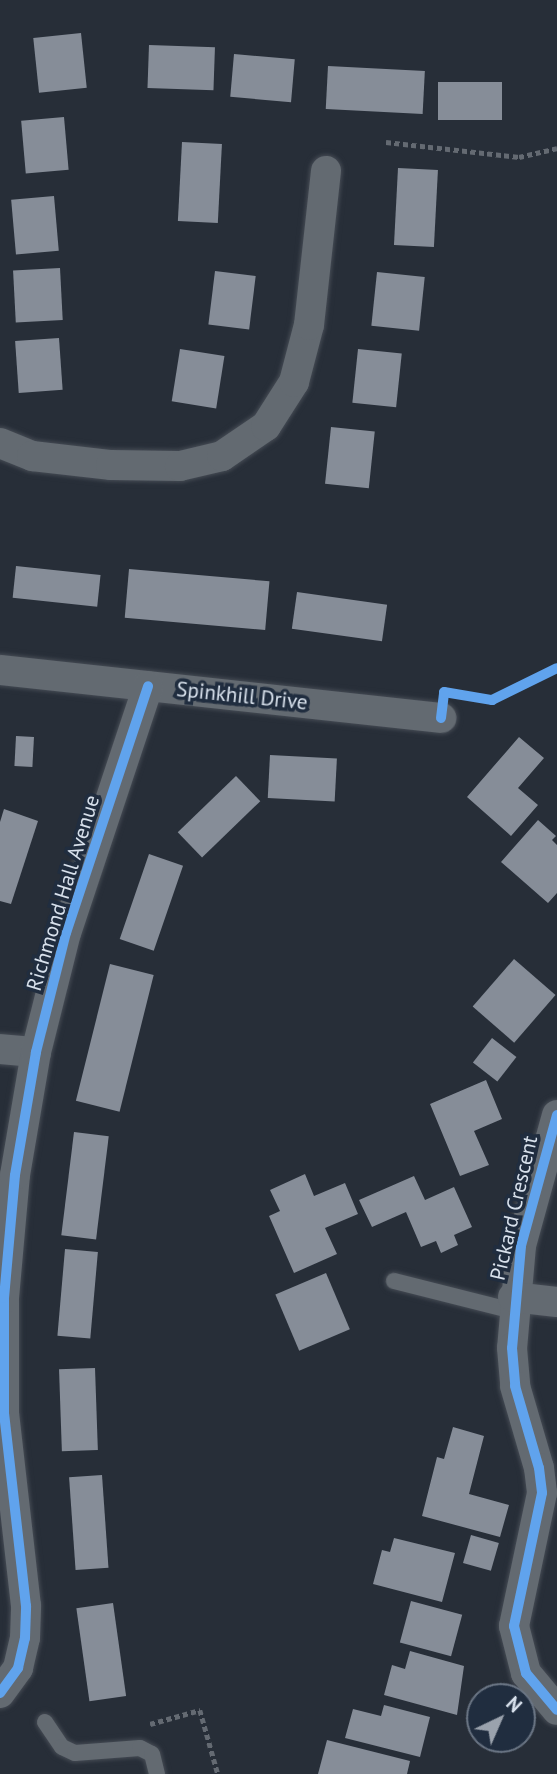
<!DOCTYPE html>
<html>
<head>
<meta charset="utf-8">
<style>
  body { margin:0 }
  #map { position:relative; width:557px; height:1774px; overflow:hidden; background:#272e38; font-family:"PT Sans",sans-serif }
  div>[style] { position:absolute }
  .building>* { inset:0; background:#868d98; transform-origin:0 0 }
  .path>* { height:4.5px; margin-top:-2.25px; transform-origin:0; background:repeating-linear-gradient(90deg,#646a72 0 5px,transparent 0 8.5px) }
  .roads { filter:drop-shadow(0 0 2px #454b54) drop-shadow(0 0 2px #454b54) }
  .service>* { height:16px; margin:-8px; padding:0 8px; transform-origin:8px; border-radius:8px; background:#636a71 }
  .minor>* { height:30px; margin:-15px; padding:0 15px; transform-origin:15px; border-radius:15px; background:#636a71 }
  .cycleway>* { height:10px; margin:-5px; padding:0 5px; transform-origin:5px; border-radius:5px; background:#60a3ed }
  span { translate:-50% -50%; white-space:nowrap; text-align:center; line-height:1.15; -webkit-text-stroke:7px #202d3f; paint-order:stroke }
  .street-label { font-size:21px; color:#d8e1ec }
  .north { position:absolute; left:466px; top:1683px; width:70px; height:70px; box-sizing:border-box; background:#202d3f; border:2px solid #6a7584; border-radius:50%; rotate:44deg; font-size:19px; font-weight:700; line-height:28px; text-align:center; color:#d8e1ec }
  .north::after { content:''; display:block; margin:auto; width:24px; height:32px; background:#9aa2ad; clip-path:polygon(50% 0,100% 100%,50% 72%,0 100%) }
</style>
</head>
<body>
<div id="map">
  <div class="building">
    <div style="left:81px;top:33px;width:55px;height:48px;rotate:84deg"></div>
    <div style="left:149px;top:45px;width:66px;height:43px;rotate:2deg"></div>
    <div style="left:234px;top:54px;width:61px;height:43px;rotate:5deg"></div>
    <div style="left:328px;top:66px;width:97px;height:43px;rotate:3deg"></div>
    <div style="left:438px;top:82px;width:64px;height:38px"></div>
    <div style="left:64px;top:117px;width:53px;height:43px;rotate:85deg"></div>
    <div style="left:182px;top:142px;width:40px;height:79px;rotate:3deg"></div>
    <div style="left:398px;top:168px;width:40px;height:77px;rotate:3deg"></div>
    <div style="left:54px;top:196px;width:55px;height:43px;rotate:85deg"></div>
    <div style="left:60px;top:268px;width:52px;height:47px;rotate:87deg"></div>
    <div style="left:215px;top:271px;width:41px;height:54px;rotate:7deg"></div>
    <div style="left:377px;top:272px;width:48px;height:54px;rotate:6deg"></div>
    <div style="left:59px;top:338px;width:52px;height:44px;rotate:86deg"></div>
    <div style="left:180px;top:349px;width:45px;height:53px;rotate:9deg"></div>
    <div style="left:358px;top:349px;width:44px;height:54px;rotate:6deg"></div>
    <div style="left:331px;top:427px;width:44px;height:57px;rotate:6deg"></div>
    <div style="left:16px;top:566px;width:85px;height:32px;rotate:6deg"></div>
    <div style="left:129px;top:569px;width:141px;height:49px;rotate:5deg"></div>
    <div style="left:297px;top:592px;width:91px;height:37px;rotate:8deg"></div>
    <div style="left:16px;top:736px;width:18px;height:30px;rotate:3deg"></div>
    <div style="clip-path:polygon(519px 737px,544px 758px,518px 788px,538px 805px,511px 836px,467px 797px)"></div>
    <div style="left:270px;top:755px;width:67px;height:43px;rotate:3deg"></div>
    <div style="left:236px;top:776px;width:35px;height:81px;rotate:46deg"></div>
    <div style="clip-path:polygon(4px 809px,38px 821px,11px 904px,0 901px,0 822px)"></div>
    <div style="clip-path:polygon(538px 820px,556px 836px,552px 840px,557px 845px,557px 893px,548px 903px,501px 862px)"></div>
    <div style="left:149px;top:854px;width:36px;height:90px;rotate:19deg"></div>
    <div style="left:514px;top:959px;width:55px;height:63px;rotate:41deg"></div>
    <div style="left:110px;top:964px;width:45px;height:141px;rotate:14deg"></div>
    <div style="left:492px;top:1038px;width:31px;height:31px;rotate:38deg"></div>
    <div style="clip-path:polygon(486px 1080px,502px 1119px,474px 1131px,489px 1165px,460px 1176px,430px 1104px)"></div>
    <div style="left:74px;top:1132px;width:35px;height:104px;rotate:7deg"></div>
    <div style="clip-path:polygon(305px 1174px,314px 1196px,345px 1183px,358px 1214px,325px 1228px,337px 1254px,294px 1273px,269px 1216px,280px 1211px,270px 1190px)"></div>
    <div style="clip-path:polygon(414px 1176px,425px 1200px,454px 1187px,472px 1227px,454px 1235px,458px 1245px,441px 1253px,436px 1241px,421px 1247px,406px 1212px,372px 1227px,359px 1200px)"></div>
    <div style="left:65px;top:1249px;width:33px;height:87px;rotate:5deg"></div>
    <div style="left:326px;top:1273px;width:61px;height:55px;rotate:67deg"></div>
    <div style="left:95px;top:1368px;width:82px;height:36px;rotate:88deg"></div>
    <div style="clip-path:polygon(453px 1427px,484px 1436px,469px 1494px,509px 1505px,500px 1537px,422px 1516px,437px 1457px,444px 1459px)"></div>
    <div style="left:102px;top:1475px;width:93px;height:33px;rotate:86deg"></div>
    <div style="left:471px;top:1535px;width:29px;height:29px;rotate:16deg"></div>
    <div style="clip-path:polygon(394px 1538px,455px 1553px,442px 1602px,373px 1584px,382px 1550px,390px 1552px)"></div>
    <div style="left:411px;top:1601px;width:53px;height:43px;rotate:15deg"></div>
    <div style="left:113px;top:1603px;width:94px;height:37px;rotate:82deg"></div>
    <div style="clip-path:polygon(410px 1651px,464px 1666px,457px 1715px,384px 1695px,392px 1665px,405px 1669px)"></div>
    <div style="clip-path:polygon(384px 1705px,430px 1717px,420px 1757px,345px 1738px,353px 1709px,381px 1716px)"></div>
    <div style="clip-path:polygon(327px 1740px,410px 1761px,407px 1774px,318px 1774px)"></div>
  </div>
  <div class="path">
    <div style="left:386px;top:142px;width:134px;rotate:6.4deg"></div>
    <div style="left:519px;top:157px;width:39px;rotate:-13deg"></div>
    <div style="left:150px;top:1724px;width:52px;rotate:-15.6deg"></div>
    <div style="left:200px;top:1710px;width:66px;rotate:74.3deg"></div>
  </div>
  <div class="roads">
    <div class="service">
      <div style="left:394px;top:1281px;width:123px;rotate:14.1deg"></div>
      <div style="left:45px;top:1722px;width:30px;rotate:56deg"></div>
      <div style="left:62px;top:1747px;width:14px;rotate:25deg"></div>
      <div style="left:75px;top:1753px;width:65px;rotate:-4.4deg"></div>
      <div style="left:140px;top:1748px;width:13px;rotate:27deg"></div>
      <div style="left:152px;top:1754px;width:21px;rotate:76deg"></div>
    </div>
    <div class="minor">
      <div style="left:0;top:443px;width:35px;rotate:22deg"></div>
      <div style="left:32px;top:456px;width:80px;rotate:6.5deg"></div>
      <div style="left:111px;top:465px;width:69px;rotate:0.8deg"></div>
      <div style="left:180px;top:466px;width:43px;rotate:-13.4deg"></div>
      <div style="left:222px;top:456px;width:53px;rotate:-34.3deg"></div>
      <div style="left:266px;top:426px;width:52px;rotate:-57.5deg"></div>
      <div style="left:294px;top:382px;width:59px;rotate:-75.3deg"></div>
      <div style="left:309px;top:325px;width:155px;rotate:-83.7deg"></div>
      <div style="left:0;top:670px;width:444px;rotate:6.2deg"></div>
      <div style="left:0;top:1049px;width:36px;rotate:5deg"></div>
      <div style="left:557px;top:1115px;width:136px;rotate:105.4deg"></div>
      <div style="left:521px;top:1246px;width:102px;rotate:95deg"></div>
      <div style="left:512px;top:1348px;width:38px;rotate:85deg"></div>
      <div style="left:515px;top:1386px;width:85px;rotate:73.7deg"></div>
      <div style="left:539px;top:1468px;width:25px;rotate:83deg"></div>
      <div style="left:542px;top:1493px;width:136px;rotate:101.9deg"></div>
      <div style="left:514px;top:1626px;width:49px;rotate:75.7deg"></div>
      <div style="left:526px;top:1673px;width:48px;rotate:50deg"></div>
      <div style="left:513px;top:1297px;width:44px;rotate:6.5deg"></div>
      <div style="left:0;top:1693px;width:31px;rotate:-54deg"></div>
      <div style="left:18px;top:1668px;width:31px;rotate:-77deg"></div>
      <div style="left:25px;top:1638px;width:32px;rotate:-88deg"></div>
      <div style="left:26px;top:1606px;width:193px;rotate:-96.5deg"></div>
      <div style="left:4px;top:1414px;width:116px;rotate:-90deg"></div>
      <div style="left:4px;top:1298px;width:123px;rotate:-84.9deg"></div>
      <div style="left:15px;top:1175px;width:125px;rotate:-80.3deg"></div>
      <div style="left:36px;top:1052px;width:123px;rotate:-75.9deg"></div>
      <div style="left:66px;top:933px;width:260px;rotate:-71.6deg"></div>
    </div>
  </div>
  <div class="cycleway">
    <div style="left:441px;top:718px;width:26px;rotate:-83deg"></div>
    <div style="left:444px;top:692px;width:49px;rotate:9.5deg"></div>
    <div style="left:492px;top:700px;width:72px;rotate:-26.2deg"></div>
    <div style="left:557px;top:1115px;width:136px;rotate:105.4deg"></div>
    <div style="left:521px;top:1246px;width:102px;rotate:95deg"></div>
    <div style="left:512px;top:1348px;width:38px;rotate:85deg"></div>
    <div style="left:515px;top:1386px;width:85px;rotate:73.7deg"></div>
    <div style="left:539px;top:1468px;width:25px;rotate:83deg"></div>
    <div style="left:542px;top:1493px;width:136px;rotate:101.9deg"></div>
    <div style="left:514px;top:1626px;width:49px;rotate:75.7deg"></div>
    <div style="left:526px;top:1673px;width:48px;rotate:50deg"></div>
    <div style="left:0;top:1693px;width:31px;rotate:-54deg"></div>
    <div style="left:18px;top:1668px;width:31px;rotate:-77deg"></div>
    <div style="left:25px;top:1638px;width:32px;rotate:-88deg"></div>
    <div style="left:26px;top:1606px;width:193px;rotate:-96.5deg"></div>
    <div style="left:4px;top:1414px;width:116px;rotate:-90deg"></div>
    <div style="left:4px;top:1298px;width:123px;rotate:-84.9deg"></div>
    <div style="left:15px;top:1175px;width:125px;rotate:-80.3deg"></div>
    <div style="left:36px;top:1052px;width:123px;rotate:-75.9deg"></div>
    <div style="left:66px;top:933px;width:260px;rotate:-71.6deg"></div>
  </div>
  <div class="street-label">
    <span style="left:242px;top:696px;rotate:6deg">Spinkhill Drive</span>
    <span style="left:63px;top:893px;rotate:-73deg">Richmond Hall Avenue</span>
    <span style="left:514px;top:1208px;rotate:-77deg">Pickard Crescent</span>
  </div>
  <div class="north">N</div>
</div>
</body>
</html>
